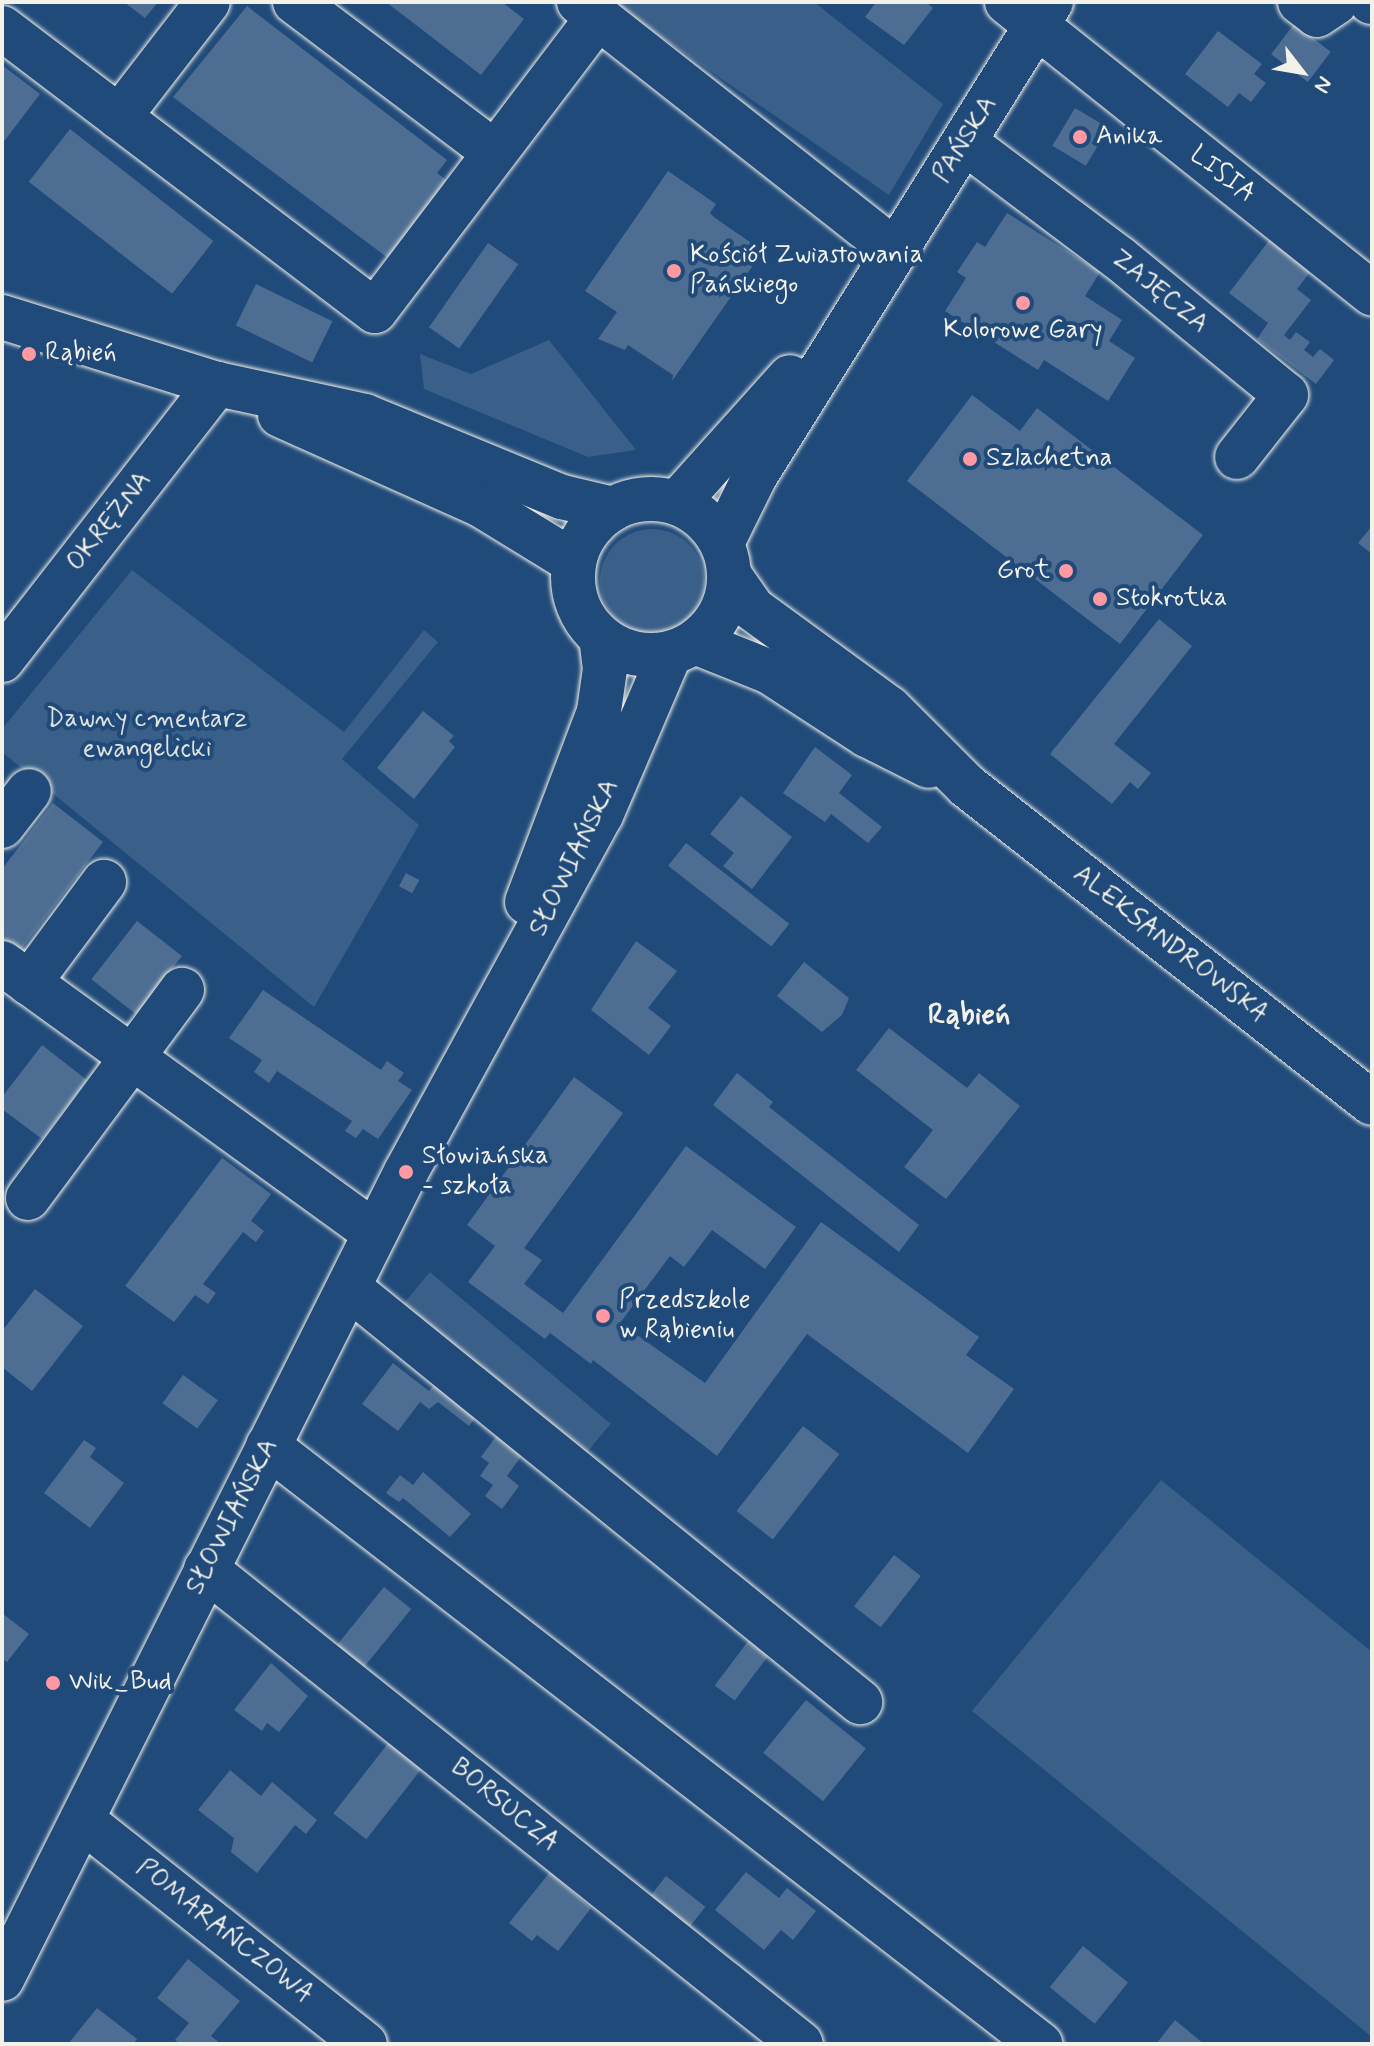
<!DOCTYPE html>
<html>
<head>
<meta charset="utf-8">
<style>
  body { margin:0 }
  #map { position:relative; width:1374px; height:2046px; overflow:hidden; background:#1f4a7a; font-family:Mynerve,sans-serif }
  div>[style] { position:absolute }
  .green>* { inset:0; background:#3a5f88; transform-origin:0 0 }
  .round { border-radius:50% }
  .building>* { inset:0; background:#4d6e92; transform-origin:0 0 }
  .roads { filter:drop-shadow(0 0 2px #f4f1e8) drop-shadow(0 0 2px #f4f1e8) }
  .minor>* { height:44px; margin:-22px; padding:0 22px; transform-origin:22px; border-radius:22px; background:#1f4a7a }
  .major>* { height:44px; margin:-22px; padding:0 22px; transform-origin:22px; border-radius:22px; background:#1f4a7a }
  .major>.ring { margin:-22px; padding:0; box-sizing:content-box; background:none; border:44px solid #1f4a7a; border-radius:50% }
  .dots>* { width:22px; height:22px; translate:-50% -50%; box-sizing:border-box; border:4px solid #1f4a7a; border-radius:50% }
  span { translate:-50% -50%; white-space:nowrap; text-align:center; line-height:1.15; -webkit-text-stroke:8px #1f4a7a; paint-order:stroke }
  .poi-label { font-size:26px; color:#f4f1e8 }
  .left { translate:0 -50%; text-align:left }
  .right { translate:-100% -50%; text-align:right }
  .street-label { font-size:26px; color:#f4f1e8 }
  .park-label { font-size:26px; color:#e1e2de }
  .quarter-label { font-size:30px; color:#f4f1e8; font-weight:700 }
  .frame { position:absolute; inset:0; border:4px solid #f4f1e8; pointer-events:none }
  .north { position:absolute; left:1262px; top:32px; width:80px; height:80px; -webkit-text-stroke:6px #1f4a7a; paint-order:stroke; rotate:121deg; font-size:22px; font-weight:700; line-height:32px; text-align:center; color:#f4f1e8 }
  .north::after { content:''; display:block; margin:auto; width:28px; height:36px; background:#f4f1e8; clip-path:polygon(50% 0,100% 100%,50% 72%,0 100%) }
</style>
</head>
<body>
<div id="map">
  <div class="green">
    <div style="clip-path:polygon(611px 2px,814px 2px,943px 104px,889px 195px)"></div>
    <div style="clip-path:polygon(549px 340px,636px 450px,588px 457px,424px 389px,420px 354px,471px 374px)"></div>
    <div class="round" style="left:600px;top:529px;width:104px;height:104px"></div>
    <div style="clip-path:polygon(132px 570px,344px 732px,424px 630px,438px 642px,342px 759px,419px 825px,314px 1007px,2px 752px,2px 729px)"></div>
    <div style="left:430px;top:1272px;width:236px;height:43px;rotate:40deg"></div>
    <div style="clip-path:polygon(1161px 1480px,1372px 1652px,1372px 2037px,972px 1711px)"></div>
  </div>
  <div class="building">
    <div style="clip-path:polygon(124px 2px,158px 2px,145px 18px)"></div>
    <div style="clip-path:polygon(386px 2px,502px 2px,524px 19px,481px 75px)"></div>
    <div style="clip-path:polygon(876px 2px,926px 2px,933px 8px,904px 45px,865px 17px)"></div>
    <div style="clip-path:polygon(247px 6px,447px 160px,437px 173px,450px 183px,400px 267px,173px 97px)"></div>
    <div style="left:1294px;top:24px;width:46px;height:38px;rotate:37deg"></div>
    <div style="clip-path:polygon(1218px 31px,1262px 64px,1254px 74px,1266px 83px,1251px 102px,1239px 93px,1228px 107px,1185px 74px)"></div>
    <div style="clip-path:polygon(2px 65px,40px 94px,2px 144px)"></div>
    <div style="left:1075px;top:108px;width:39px;height:44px;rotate:31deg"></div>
    <div style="left:70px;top:129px;width:182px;height:67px;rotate:38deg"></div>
    <div style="clip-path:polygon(668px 171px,716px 204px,710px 213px,715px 218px,763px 251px,672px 381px,673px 375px,628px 345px,625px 350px,598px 339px,617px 312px,585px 291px)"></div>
    <div style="clip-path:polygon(1007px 213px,1100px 272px,1085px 296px,1122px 320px,1109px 341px,1135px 358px,1108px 401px,1044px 360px,1038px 370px,945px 311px,966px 278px,957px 272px,977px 242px,985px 247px)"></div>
    <div style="clip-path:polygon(1277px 230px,1318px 262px,1297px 289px,1311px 300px,1284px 335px,1290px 340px,1296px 332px,1310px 342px,1304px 350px,1313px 357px,1320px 349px,1334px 360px,1316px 384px,1257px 339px,1268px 323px,1229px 293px)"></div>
    <div style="left:488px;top:243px;width:37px;height:103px;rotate:35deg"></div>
    <div style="left:256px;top:284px;width:85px;height:46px;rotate:26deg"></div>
    <div style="clip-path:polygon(972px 395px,1020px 431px,1037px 408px,1203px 535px,1120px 644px,907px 481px)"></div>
    <div style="clip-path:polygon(1372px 526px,1372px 554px,1358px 543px)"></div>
    <div style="clip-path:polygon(1159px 619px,1192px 646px,1114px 744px,1151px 773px,1138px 789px,1130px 782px,1112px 804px,1050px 754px)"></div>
    <div style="clip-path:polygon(423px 711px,454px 736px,449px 741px,455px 747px,414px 799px,377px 768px)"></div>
    <div style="clip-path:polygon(815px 747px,852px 775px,839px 793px,882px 827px,868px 843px,831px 814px,825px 822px,783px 793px)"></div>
    <div style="clip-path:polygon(741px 796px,792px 837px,752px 889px,723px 866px,734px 853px,710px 834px)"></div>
    <div style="clip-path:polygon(53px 803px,103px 842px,17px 955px,2px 943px,2px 869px)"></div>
    <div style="left:686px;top:843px;width:131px;height:29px;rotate:38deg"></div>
    <div style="left:406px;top:873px;width:15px;height:15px;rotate:28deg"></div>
    <div style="left:137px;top:921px;width:57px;height:74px;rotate:38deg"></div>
    <div style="clip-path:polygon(636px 941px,677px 971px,648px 1008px,671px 1026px,649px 1055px,591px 1010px)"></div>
    <div style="clip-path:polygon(804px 962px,849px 998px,842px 1015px,822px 1032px,777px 996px)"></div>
    <div style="clip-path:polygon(263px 990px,381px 1070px,387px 1061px,404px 1073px,398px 1081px,412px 1090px,378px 1139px,363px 1129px,356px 1138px,345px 1131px,352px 1121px,277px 1071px,269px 1083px,254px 1072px,262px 1060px,229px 1038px)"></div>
    <div style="clip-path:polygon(889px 1028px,967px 1088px,979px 1073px,1020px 1106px,946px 1199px,904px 1167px,933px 1130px,856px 1070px)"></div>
    <div style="clip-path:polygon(42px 1045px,87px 1080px,42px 1139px,2px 1109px,2px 1097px)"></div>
    <div style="clip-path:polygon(737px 1073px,773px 1102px,769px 1107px,919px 1225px,899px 1252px,713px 1105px)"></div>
    <div style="clip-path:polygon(574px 1077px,623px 1113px,524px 1248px,542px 1260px,524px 1284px,563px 1313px,686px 1146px,796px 1227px,765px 1269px,712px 1230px,684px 1267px,670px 1256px,620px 1323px,705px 1383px,821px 1222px,979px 1337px,966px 1355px,1014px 1389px,968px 1453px,807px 1334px,717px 1456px,593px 1360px,591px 1364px,550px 1333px,545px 1339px,468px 1282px,495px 1246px,467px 1225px)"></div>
    <div style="clip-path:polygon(222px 1158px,271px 1194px,251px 1221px,264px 1231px,256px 1242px,243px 1232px,203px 1284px,216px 1293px,208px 1304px,195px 1295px,174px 1322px,125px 1286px)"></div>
    <div style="clip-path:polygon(35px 1289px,83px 1326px,32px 1391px,2px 1367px,2px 1331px)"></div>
    <div style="clip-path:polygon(393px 1363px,429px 1391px,440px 1377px,481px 1410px,469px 1426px,438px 1402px,429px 1409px,420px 1402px,398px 1431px,362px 1404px)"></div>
    <div style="left:183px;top:1375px;width:43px;height:35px;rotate:36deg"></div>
    <div style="left:803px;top:1426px;width:46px;height:108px;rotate:38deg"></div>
    <div style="clip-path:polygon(502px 1428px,528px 1447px,507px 1476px,519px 1486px,502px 1509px,485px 1496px,493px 1485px,480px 1476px,489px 1463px,481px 1457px)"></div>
    <div style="clip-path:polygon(84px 1440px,96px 1448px,90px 1457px,124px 1483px,90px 1528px,44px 1493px)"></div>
    <div style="clip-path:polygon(423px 1472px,471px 1514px,450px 1537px,403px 1498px,399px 1502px,386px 1493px,400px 1475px,413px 1485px)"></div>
    <div style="left:894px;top:1555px;width:34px;height:65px;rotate:38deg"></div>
    <div style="left:384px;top:1587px;width:35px;height:77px;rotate:39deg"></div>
    <div style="clip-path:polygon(2px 1613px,29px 1634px,7px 1662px,2px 1659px)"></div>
    <div style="left:755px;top:1632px;width:25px;height:67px;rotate:37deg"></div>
    <div style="clip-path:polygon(271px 1663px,308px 1696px,279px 1732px,267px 1723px,262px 1731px,234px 1710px)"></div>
    <div style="left:806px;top:1700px;width:77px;height:68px;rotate:39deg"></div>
    <div style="left:393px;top:1737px;width:42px;height:97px;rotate:38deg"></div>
    <div style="clip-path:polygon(230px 1770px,261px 1796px,272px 1782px,317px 1820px,306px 1834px,295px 1825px,257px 1873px,231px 1852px,234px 1838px,198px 1810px)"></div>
    <div style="clip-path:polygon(550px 1872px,591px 1908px,558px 1951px,537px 1935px,532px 1941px,509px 1923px)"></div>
    <div style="clip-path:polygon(746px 1872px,779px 1898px,787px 1888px,816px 1911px,793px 1940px,781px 1930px,764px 1950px,715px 1910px)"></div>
    <div style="left:666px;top:1876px;width:50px;height:32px;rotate:38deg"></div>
    <div style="left:1083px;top:1946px;width:58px;height:53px;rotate:39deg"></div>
    <div style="clip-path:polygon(188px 1959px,240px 2001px,211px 2036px,221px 2044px,180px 2044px,175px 2040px,189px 2023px,157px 1998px)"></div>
    <div style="clip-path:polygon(97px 2008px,137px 2039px,133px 2044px,68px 2044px)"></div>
    <div style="clip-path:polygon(1175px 2020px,1204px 2044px,1156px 2044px)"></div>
  </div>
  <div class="roads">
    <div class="minor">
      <div style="left:295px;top:2px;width:249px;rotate:37deg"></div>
      <div style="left:579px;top:2px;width:401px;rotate:38.2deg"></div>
      <div style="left:1007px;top:2px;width:467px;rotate:38.6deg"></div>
      <div style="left:1300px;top:2px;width:21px;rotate:37deg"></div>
      <div style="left:1317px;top:15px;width:23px;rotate:-34deg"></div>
      <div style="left:1371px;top:2px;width:1px"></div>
      <div style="left:2px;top:28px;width:468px;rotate:37.2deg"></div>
      <div style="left:375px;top:311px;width:369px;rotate:-52.8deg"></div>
      <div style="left:119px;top:117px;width:145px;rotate:-52.3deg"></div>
      <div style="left:967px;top:144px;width:190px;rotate:36.9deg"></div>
      <div style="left:1119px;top:258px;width:216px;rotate:39.4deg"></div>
      <div style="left:1286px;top:395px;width:79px;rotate:128.3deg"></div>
      <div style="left:677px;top:503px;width:169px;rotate:-48.1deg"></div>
      <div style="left:722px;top:543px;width:75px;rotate:-63.8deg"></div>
      <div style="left:755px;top:476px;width:559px;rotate:-58.02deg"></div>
      <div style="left:2px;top:660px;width:350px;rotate:-52.1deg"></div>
      <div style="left:2px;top:826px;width:44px;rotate:-52.4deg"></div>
      <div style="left:527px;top:902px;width:204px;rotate:-69.3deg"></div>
      <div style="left:599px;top:711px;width:42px;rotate:-81.9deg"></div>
      <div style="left:605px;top:669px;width:31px;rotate:-97deg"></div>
      <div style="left:2px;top:963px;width:460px;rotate:35.9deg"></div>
      <div style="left:29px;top:983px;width:126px;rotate:-53.4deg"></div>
      <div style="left:28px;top:1198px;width:259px;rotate:-53.5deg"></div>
      <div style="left:349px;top:1288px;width:658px;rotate:39.01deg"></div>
      <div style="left:268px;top:1446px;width:977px;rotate:37.76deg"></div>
      <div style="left:206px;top:1569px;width:761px;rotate:38.6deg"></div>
      <div style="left:82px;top:1820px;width:361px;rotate:38.4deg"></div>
      <div style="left:2px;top:1979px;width:902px;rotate:-63.41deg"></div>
      <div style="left:406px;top:1172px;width:407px;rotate:-61.4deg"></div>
      <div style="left:601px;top:815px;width:175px;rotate:-66.8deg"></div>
    </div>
    <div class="major">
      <div style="left:2px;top:317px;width:225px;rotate:17.3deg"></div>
      <div style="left:217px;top:384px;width:151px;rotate:12.2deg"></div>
      <div style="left:365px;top:416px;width:213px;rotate:22.4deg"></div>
      <div style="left:562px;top:497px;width:52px;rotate:13.2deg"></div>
      <div style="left:280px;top:415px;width:220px;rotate:24.1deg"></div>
      <div style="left:481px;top:505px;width:109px;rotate:31.5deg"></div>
      <div class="ring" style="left:573px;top:499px;width:112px;height:112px"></div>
      <div style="left:730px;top:576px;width:40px;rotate:55.1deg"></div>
      <div style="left:753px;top:609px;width:168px;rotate:36.1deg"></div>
      <div style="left:889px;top:708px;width:110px;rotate:45deg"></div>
      <div style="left:967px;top:786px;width:514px;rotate:38.05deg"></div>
      <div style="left:695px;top:642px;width:81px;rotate:21.8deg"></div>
      <div style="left:770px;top:672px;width:116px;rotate:33deg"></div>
      <div style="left:867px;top:735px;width:69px;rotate:26.6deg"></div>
    </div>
  </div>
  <div class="dots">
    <div style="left:1080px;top:137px;background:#ff9aa2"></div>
    <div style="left:674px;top:271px;background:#ff9aa2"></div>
    <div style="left:1023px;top:303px;background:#ff9aa2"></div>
    <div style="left:29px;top:354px;background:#ff9aa2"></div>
    <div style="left:970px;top:459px;background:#ff9aa2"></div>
    <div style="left:1066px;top:571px;background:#ff9aa2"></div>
    <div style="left:1100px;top:599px;background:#ff9aa2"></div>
    <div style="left:406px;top:1172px;background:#ff9aa2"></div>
    <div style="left:603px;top:1316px;background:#ff9aa2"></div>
    <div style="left:53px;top:1683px;background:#ff9aa2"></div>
  </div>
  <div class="poi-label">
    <span class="left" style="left:1096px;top:137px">Anika</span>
    <span class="left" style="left:690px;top:271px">Kościół Zwiastowania<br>Pańskiego</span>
    <span style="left:1023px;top:331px">Kolorowe Gary</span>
    <span class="left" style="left:45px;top:354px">Rąbień</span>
    <span class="left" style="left:986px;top:459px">Szlachetna</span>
    <span class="right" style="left:1050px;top:571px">Grot</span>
    <span class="left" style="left:1116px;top:599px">Stokrotka</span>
    <span class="left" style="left:422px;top:1172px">Słowiańska<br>- szkoła</span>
    <span class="left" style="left:619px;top:1316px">Przedszkole<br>w Rąbieniu</span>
    <span class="left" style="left:69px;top:1683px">Wik_Bud</span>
  </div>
  <div class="street-label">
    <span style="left:966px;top:140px;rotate:-58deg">PAŃSKA</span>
    <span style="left:1222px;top:175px;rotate:38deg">LISIA</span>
    <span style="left:1159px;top:292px;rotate:39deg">ZAJĘCZA</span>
    <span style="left:110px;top:522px;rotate:-52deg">OKRĘŻNA</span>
    <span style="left:575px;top:858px;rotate:-64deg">SŁOWIAŃSKA</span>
    <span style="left:1170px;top:945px;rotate:38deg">ALEKSANDROWSKA</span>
    <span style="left:233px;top:1517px;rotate:-63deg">SŁOWIAŃSKA</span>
    <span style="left:504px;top:1806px;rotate:39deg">BORSUCZA</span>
    <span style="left:224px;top:1932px;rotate:38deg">POMARAŃCZOWA</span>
  </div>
  <div class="park-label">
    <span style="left:147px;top:735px">Dawny cmentarz<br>ewangelicki</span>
  </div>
  <div class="quarter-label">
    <span style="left:969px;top:1015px">Rąbień</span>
  </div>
  <div class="frame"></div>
  <div class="north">N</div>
</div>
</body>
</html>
